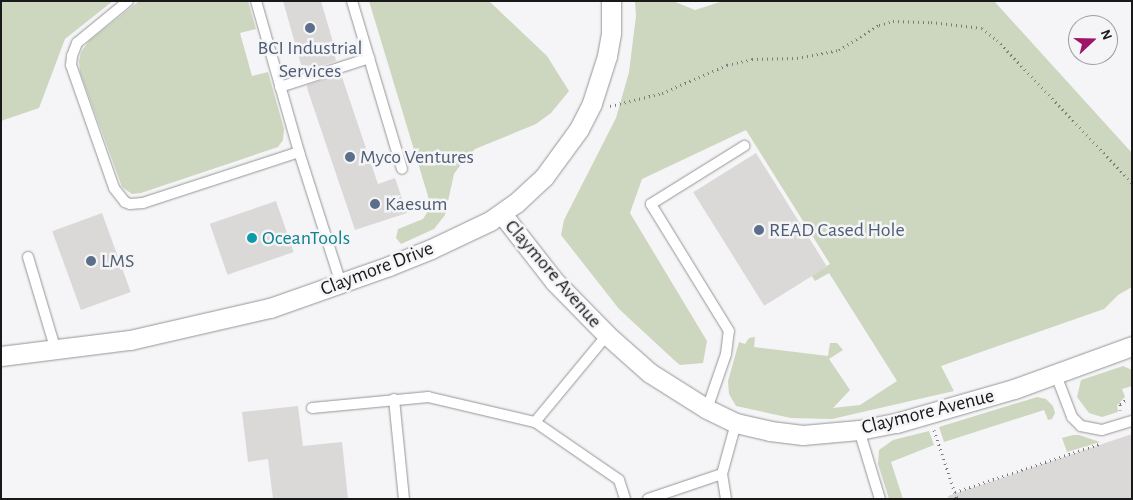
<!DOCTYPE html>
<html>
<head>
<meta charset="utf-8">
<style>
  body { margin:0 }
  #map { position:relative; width:1133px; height:500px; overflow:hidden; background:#f5f5f7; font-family:"Alegreya Sans",sans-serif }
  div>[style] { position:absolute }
  .green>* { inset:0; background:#cdd6be }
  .building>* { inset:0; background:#dbd8d8; transform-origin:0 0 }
  .path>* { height:3px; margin-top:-1.5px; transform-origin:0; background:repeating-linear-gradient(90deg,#7c7c7e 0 1px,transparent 0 5px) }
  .roads { filter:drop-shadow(0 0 1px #959597) drop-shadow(0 0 1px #959597) }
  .lane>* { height:10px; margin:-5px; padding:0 5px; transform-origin:5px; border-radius:5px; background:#fff }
  .street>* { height:19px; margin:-9.5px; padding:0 9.5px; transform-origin:9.5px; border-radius:9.5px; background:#fff }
  .dots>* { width:14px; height:14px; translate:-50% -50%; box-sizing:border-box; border:2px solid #f5f5f7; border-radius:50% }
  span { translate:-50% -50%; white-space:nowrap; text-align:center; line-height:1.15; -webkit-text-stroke:5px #f5f5f7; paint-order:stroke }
  .service-label { font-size:20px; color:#4e5e75 }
  .left { translate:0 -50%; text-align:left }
  .culture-label { font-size:20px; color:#0d838f }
  .street-label { font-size:20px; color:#19191a }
  .frame { position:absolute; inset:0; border:2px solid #19191a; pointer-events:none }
  .north { position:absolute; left:1068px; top:15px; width:50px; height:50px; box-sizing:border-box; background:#f5f5f7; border:1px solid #9d9d9f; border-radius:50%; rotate:69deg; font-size:14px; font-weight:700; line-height:20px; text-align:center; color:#19191a }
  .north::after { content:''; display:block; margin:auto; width:18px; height:22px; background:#9c1567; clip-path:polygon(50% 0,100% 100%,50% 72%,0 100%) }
</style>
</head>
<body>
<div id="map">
  <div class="green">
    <div style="clip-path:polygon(1px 1px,113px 1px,65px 39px,39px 108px,1px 121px)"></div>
    <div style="clip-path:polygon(139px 1px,248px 1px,256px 29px,240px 33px,252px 76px,268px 72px,284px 129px,283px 140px,278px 147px,141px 193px,132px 194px,122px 187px,80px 72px,79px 61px,81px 52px,89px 41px)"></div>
    <div style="clip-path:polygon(369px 1px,489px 1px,547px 56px,569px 91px,551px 113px,536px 124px,475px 149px,464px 160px,454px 174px,445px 215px,434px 229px,401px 244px,396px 238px,398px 229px,423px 219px,431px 206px)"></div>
    <div style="clip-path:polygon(635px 1px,673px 1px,695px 10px,723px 1px,994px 1px,1132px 153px,1132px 287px,1118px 295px,1104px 309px,941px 366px,954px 391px,832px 419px,791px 418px,736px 406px,729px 394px,728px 381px,739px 342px,745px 344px,749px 338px,755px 337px,754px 347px,828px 356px,830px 343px,837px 343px,843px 350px,829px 359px,850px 390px,833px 408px,860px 405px,897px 381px,829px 273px,815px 281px,811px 275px,830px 264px,746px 130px,642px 179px,630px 213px,707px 341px,703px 363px,680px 365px,674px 360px,619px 309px,561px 235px,564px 220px,616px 118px,629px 72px,636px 16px)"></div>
    <div style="clip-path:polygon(1123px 366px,1132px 370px,1132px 386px,1122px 389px,1125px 397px,1117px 405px,1118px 412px,1102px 417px,1089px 413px,1077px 397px,1081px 380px)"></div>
    <div style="clip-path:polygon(1037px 397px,1046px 399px,1053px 406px,1055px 413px,1052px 419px,1048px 420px,1044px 410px,944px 442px,939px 427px)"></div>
    <div style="clip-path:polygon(929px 431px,934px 445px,891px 462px,903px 499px,889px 499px,878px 464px,879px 450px,893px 440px)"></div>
    <div style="clip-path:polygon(1073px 435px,1079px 435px,1100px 442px,1067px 452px,1062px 438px)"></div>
  </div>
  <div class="building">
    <div style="clip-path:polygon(283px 1px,321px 1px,337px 56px,335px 56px,336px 61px,303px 72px)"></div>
    <div style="clip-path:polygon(341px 74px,378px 184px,395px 178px,407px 213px,355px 230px,307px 88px,307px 85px)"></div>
    <div style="left:756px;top:153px;width:134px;height:74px;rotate:58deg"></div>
    <div style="left:276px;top:201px;width:54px;height:70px;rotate:71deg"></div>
    <div style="left:102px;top:213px;width:84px;height:53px;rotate:70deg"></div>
    <div style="clip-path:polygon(298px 406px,303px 446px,342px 442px,348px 499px,273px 499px,268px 459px,248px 462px,242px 412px)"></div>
    <div style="clip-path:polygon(1132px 434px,1132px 499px,948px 499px,948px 496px)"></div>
  </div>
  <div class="path">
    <div style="left:610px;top:106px;width:54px;rotate:-14deg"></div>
    <div style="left:662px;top:93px;width:71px;rotate:-23.3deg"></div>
    <div style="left:727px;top:65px;width:26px;rotate:-13deg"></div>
    <div style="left:752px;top:59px;width:45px;rotate:-1.3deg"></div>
    <div style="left:797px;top:58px;width:43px;rotate:-10.8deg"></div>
    <div style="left:839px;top:50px;width:47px;rotate:-32deg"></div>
    <div style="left:879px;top:25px;width:15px;rotate:-16deg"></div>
    <div style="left:893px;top:21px;width:38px;rotate:2deg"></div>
    <div style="left:931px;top:22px;width:51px;rotate:6.7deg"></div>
    <div style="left:982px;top:28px;width:19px;rotate:39deg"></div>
    <div style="left:997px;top:40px;width:197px;rotate:46.6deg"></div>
    <div style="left:1120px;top:410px;width:6px;rotate:-90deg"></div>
    <div style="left:1120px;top:404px;width:7px;rotate:-34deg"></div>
    <div style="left:934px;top:430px;width:73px;rotate:71.6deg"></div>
    <div style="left:955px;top:492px;width:152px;rotate:-18.4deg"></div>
  </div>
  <div class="roads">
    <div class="lane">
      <div style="left:128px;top:1px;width:66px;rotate:140.5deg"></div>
      <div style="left:77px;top:43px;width:14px;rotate:111deg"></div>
      <div style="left:72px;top:56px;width:9px;rotate:96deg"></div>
      <div style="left:71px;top:65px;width:130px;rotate:70.7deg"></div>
      <div style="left:114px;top:188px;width:18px;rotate:52deg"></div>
      <div style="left:125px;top:202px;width:5px;rotate:22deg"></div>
      <div style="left:130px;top:204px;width:13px;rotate:-4deg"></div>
      <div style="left:143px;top:203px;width:164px;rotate:-18.1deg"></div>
      <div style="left:256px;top:1px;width:157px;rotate:74.1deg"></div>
      <div style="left:299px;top:152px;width:139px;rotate:72.3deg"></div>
      <div style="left:352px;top:1px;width:175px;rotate:73.4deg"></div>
      <div style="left:280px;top:87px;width:94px;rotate:-18deg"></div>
      <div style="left:28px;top:257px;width:98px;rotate:73.4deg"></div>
      <div style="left:1056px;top:375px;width:45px;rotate:69.1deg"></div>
      <div style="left:1072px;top:417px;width:13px;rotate:45deg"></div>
      <div style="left:1081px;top:426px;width:21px;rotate:11deg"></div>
      <div style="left:1102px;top:430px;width:31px;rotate:-17deg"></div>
      <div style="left:394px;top:399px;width:100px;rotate:84.3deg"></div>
      <div style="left:312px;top:408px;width:117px;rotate:-5.4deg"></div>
      <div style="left:428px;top:397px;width:110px;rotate:13.2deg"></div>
      <div style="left:535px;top:422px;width:102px;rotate:34.6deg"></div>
      <div style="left:619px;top:480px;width:20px;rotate:72deg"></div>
      <div style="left:707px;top:409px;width:58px;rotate:-70.9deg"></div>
      <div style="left:726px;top:354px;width:23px;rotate:-83deg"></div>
      <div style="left:729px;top:331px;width:149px;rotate:-121.6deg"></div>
      <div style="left:651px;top:204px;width:110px;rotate:-31.9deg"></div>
      <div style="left:535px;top:422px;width:113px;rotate:-50.4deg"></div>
      <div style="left:859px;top:430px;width:72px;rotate:73.1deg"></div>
      <div style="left:648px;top:499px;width:78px;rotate:-18.7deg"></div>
      <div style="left:726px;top:499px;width:25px;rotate:-99deg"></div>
      <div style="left:722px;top:474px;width:53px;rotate:-74.6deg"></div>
    </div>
    <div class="street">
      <div style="left:502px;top:214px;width:86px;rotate:52.1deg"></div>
      <div style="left:555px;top:282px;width:74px;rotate:45.5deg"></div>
      <div style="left:607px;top:335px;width:57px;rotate:41.5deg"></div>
      <div style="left:650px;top:373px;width:67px;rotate:32.3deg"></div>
      <div style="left:707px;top:409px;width:32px;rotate:26deg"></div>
      <div style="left:736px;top:423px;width:35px;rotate:13deg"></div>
      <div style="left:770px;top:431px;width:33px;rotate:7deg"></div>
      <div style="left:803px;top:435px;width:56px;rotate:-5.1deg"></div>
      <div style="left:859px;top:430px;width:38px;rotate:-11deg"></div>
      <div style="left:896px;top:423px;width:123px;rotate:-16.1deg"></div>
      <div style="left:1014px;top:389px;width:126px;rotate:-20deg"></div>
      <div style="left:1px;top:356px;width:130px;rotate:-7.1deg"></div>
      <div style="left:130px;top:340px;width:144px;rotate:-12.9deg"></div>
      <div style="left:270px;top:308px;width:126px;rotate:-19.4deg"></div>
      <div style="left:389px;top:266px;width:45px;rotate:-22deg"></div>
      <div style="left:431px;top:249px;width:65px;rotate:-25.4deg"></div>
      <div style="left:490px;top:221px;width:32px;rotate:-35deg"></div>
      <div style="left:516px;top:203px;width:38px;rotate:-43deg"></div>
      <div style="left:544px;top:177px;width:59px;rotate:-53.9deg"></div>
      <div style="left:579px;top:129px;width:29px;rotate:-63deg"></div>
      <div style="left:592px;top:103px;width:49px;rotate:-72.3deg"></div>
      <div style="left:607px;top:56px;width:23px;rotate:-80deg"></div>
      <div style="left:611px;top:33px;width:32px;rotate:-90deg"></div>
    </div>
  </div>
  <div class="dots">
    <div style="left:310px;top:28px;background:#5c6f8a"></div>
    <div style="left:350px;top:157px;background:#5c6f8a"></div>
    <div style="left:375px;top:204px;background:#5c6f8a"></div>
    <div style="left:759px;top:230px;background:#5c6f8a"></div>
    <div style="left:252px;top:238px;background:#0f9aa8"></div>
    <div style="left:91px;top:261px;background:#5c6f8a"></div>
  </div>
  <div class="service-label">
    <span style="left:310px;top:60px">BCI Industrial<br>Services</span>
    <span class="left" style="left:360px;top:157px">Myco Ventures</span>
    <span class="left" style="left:385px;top:204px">Kaesum</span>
    <span class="left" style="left:769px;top:230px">READ Cased Hole</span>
    <span class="left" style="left:101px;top:261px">LMS</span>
  </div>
  <div class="culture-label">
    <span class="left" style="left:262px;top:238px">OceanTools</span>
  </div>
  <div class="street-label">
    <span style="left:377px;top:269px;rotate:-21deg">Claymore Drive</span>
    <span style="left:553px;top:274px;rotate:49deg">Claymore Avenue</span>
    <span style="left:928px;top:412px;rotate:-14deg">Claymore Avenue</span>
  </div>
  <div class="frame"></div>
  <div class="north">N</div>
</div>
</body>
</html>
